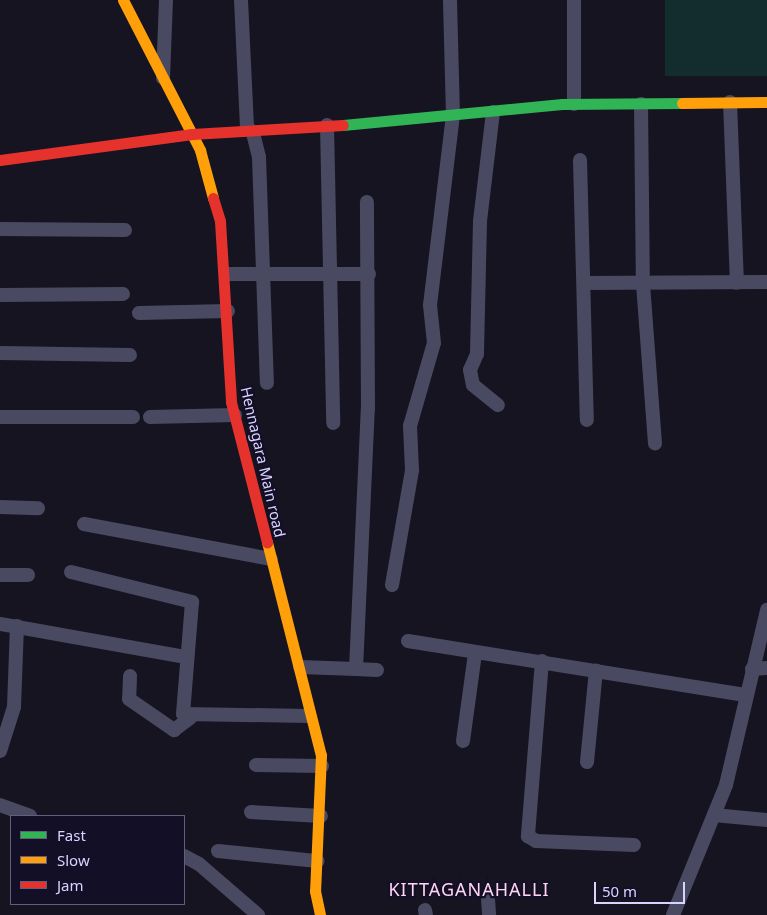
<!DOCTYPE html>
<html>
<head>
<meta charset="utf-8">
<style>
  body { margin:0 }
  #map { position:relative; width:767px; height:915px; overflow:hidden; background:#161421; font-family:"Noto Sans",sans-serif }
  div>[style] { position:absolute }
  .green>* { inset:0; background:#132c2d; transform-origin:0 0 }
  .street>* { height:14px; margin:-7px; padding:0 7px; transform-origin:7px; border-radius:7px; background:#4a4962 }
  .fast>* { height:11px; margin:-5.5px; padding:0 5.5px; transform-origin:5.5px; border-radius:5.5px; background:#30b455 }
  .slow>* { height:11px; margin:-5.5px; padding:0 5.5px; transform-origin:5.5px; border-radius:5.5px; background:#ff9f0a }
  .jam>* { height:11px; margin:-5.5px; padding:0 5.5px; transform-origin:5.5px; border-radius:5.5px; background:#e5322d }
  span { translate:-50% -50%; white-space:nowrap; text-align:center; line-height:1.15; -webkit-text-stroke:4.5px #130f26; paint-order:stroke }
  .street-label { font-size:15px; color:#d9d4ff }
  .quarter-label { font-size:18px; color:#ffd6f0; letter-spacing:1px }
  .legend { position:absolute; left:10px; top:815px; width:175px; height:90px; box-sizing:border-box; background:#130f26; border:1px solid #625e7d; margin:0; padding:6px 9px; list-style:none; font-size:15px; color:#d9d4ff }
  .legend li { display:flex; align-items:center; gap:10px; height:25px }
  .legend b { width:25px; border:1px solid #625e7d }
  .scale { position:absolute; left:594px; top:882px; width:91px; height:22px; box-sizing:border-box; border:2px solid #d9d4ff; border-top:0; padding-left:6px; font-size:15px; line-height:18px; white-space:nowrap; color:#d9d4ff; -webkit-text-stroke:4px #130f26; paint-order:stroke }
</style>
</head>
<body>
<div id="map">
  <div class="green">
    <div style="left:665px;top:0;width:102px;height:76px"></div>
  </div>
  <div class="street">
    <div style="left:241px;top:0;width:127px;rotate:87.3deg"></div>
    <div style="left:247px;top:127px;width:8px;rotate:45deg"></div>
    <div style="left:253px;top:133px;width:25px;rotate:76deg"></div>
    <div style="left:259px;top:157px;width:226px;rotate:88deg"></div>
    <div style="left:163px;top:78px;width:78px;rotate:-87.8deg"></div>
    <div style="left:730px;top:102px;width:181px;rotate:87.8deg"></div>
    <div style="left:574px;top:104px;width:104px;rotate:-90deg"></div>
    <div style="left:641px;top:104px;width:180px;rotate:89.4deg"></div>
    <div style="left:643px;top:284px;width:160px;rotate:85.7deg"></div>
    <div style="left:493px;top:112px;width:110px;rotate:96.8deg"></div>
    <div style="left:480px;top:221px;width:133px;rotate:91.3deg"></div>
    <div style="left:477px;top:354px;width:17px;rotate:114deg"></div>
    <div style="left:470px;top:370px;width:15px;rotate:79deg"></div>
    <div style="left:473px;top:385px;width:32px;rotate:39deg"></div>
    <div style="left:327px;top:125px;width:298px;rotate:88.8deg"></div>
    <div style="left:580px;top:160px;width:260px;rotate:88.5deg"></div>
    <div style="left:0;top:229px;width:125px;rotate:0.5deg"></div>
    <div style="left:226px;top:274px;width:143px"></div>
    <div style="left:584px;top:283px;width:183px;rotate:-0.3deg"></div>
    <div style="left:0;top:295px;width:123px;rotate:-0.5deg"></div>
    <div style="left:139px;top:313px;width:89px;rotate:-1.3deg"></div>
    <div style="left:0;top:353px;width:130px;rotate:0.9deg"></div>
    <div style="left:0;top:417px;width:133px"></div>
    <div style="left:150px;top:417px;width:85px;rotate:-1.3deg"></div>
    <div style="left:0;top:507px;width:38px;rotate:2deg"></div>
    <div style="left:84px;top:524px;width:190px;rotate:10.6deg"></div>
    <div style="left:71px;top:572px;width:125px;rotate:13.9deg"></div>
    <div style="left:192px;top:602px;width:112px;rotate:94.6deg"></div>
    <div style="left:183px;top:714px;width:126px;rotate:0.9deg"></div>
    <div style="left:0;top:575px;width:28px"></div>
    <div style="left:392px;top:585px;width:117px;rotate:-80.1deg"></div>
    <div style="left:412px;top:470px;width:44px;rotate:-92.6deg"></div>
    <div style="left:410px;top:426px;width:86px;rotate:-73.9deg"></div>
    <div style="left:434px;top:343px;width:38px;rotate:-96deg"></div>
    <div style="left:430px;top:305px;width:190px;rotate:-83.1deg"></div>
    <div style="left:453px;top:116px;width:116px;rotate:-91.5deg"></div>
    <div style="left:0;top:624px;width:189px;rotate:10.1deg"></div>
    <div style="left:408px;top:641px;width:343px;rotate:9.1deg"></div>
    <div style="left:542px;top:661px;width:176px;rotate:94.6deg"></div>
    <div style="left:528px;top:836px;width:9px;rotate:32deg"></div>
    <div style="left:536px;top:841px;width:98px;rotate:2.3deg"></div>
    <div style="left:300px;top:667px;width:56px;rotate:2deg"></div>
    <div style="left:356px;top:669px;width:260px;rotate:-87.4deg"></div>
    <div style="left:368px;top:409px;width:207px;rotate:-90.3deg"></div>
    <div style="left:356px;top:669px;width:21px;rotate:3deg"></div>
    <div style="left:752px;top:669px;width:15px;rotate:-4deg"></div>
    <div style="left:130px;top:676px;width:23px;rotate:92deg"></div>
    <div style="left:129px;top:699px;width:55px;rotate:34.6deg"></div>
    <div style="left:174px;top:730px;width:21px;rotate:-37deg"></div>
    <div style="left:463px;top:741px;width:89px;rotate:-82.2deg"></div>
    <div style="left:0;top:751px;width:46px;rotate:-72.3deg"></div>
    <div style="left:14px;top:707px;width:81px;rotate:-87.9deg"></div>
    <div style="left:587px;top:762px;width:92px;rotate:-84.4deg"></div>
    <div style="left:256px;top:765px;width:66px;rotate:0.9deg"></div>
    <div style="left:0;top:805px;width:32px;rotate:20deg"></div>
    <div style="left:251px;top:812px;width:70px;rotate:3.3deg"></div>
    <div style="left:714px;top:815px;width:53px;rotate:5.4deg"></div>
    <div style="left:218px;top:851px;width:100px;rotate:5.8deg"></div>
    <div style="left:184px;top:856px;width:17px;rotate:28deg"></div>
    <div style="left:199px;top:864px;width:78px;rotate:40.8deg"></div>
    <div style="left:488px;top:899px;width:16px;rotate:86deg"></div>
    <div style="left:425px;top:910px;width:5px;rotate:79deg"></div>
    <div style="left:673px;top:915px;width:140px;rotate:-67.8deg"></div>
    <div style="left:726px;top:785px;width:180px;rotate:-76.8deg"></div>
  </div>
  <div class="fast">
    <div style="left:343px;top:125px;width:220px;rotate:-5.5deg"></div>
    <div style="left:562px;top:104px;width:120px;rotate:-0.5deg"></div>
  </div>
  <div class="slow">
    <div style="left:123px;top:0;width:169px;rotate:62.8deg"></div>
    <div style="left:200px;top:150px;width:50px;rotate:74.8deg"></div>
    <div style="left:682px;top:103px;width:85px;rotate:-0.7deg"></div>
    <div style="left:267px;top:542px;width:220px;rotate:75.8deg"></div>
    <div style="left:321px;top:755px;width:136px;rotate:92.5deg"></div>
    <div style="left:315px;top:891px;width:25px;rotate:78deg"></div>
  </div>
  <div class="jam">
    <div style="left:0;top:160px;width:194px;rotate:-7.7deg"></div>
    <div style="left:192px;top:134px;width:151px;rotate:-3.4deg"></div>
    <div style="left:213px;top:198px;width:24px;rotate:73deg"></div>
    <div style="left:220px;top:221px;width:181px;rotate:86.5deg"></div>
    <div style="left:231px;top:402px;width:145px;rotate:75.6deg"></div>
  </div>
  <div class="street-label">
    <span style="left:263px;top:462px;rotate:77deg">Hennagara Main road</span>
  </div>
  <div class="quarter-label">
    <span style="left:469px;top:889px">KITTAGANAHALLI</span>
  </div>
  <ul class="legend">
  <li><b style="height:6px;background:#30b455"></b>Fast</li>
  <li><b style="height:6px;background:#ff9f0a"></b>Slow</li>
  <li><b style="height:6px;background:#e5322d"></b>Jam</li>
  </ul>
  <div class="scale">50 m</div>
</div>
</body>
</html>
